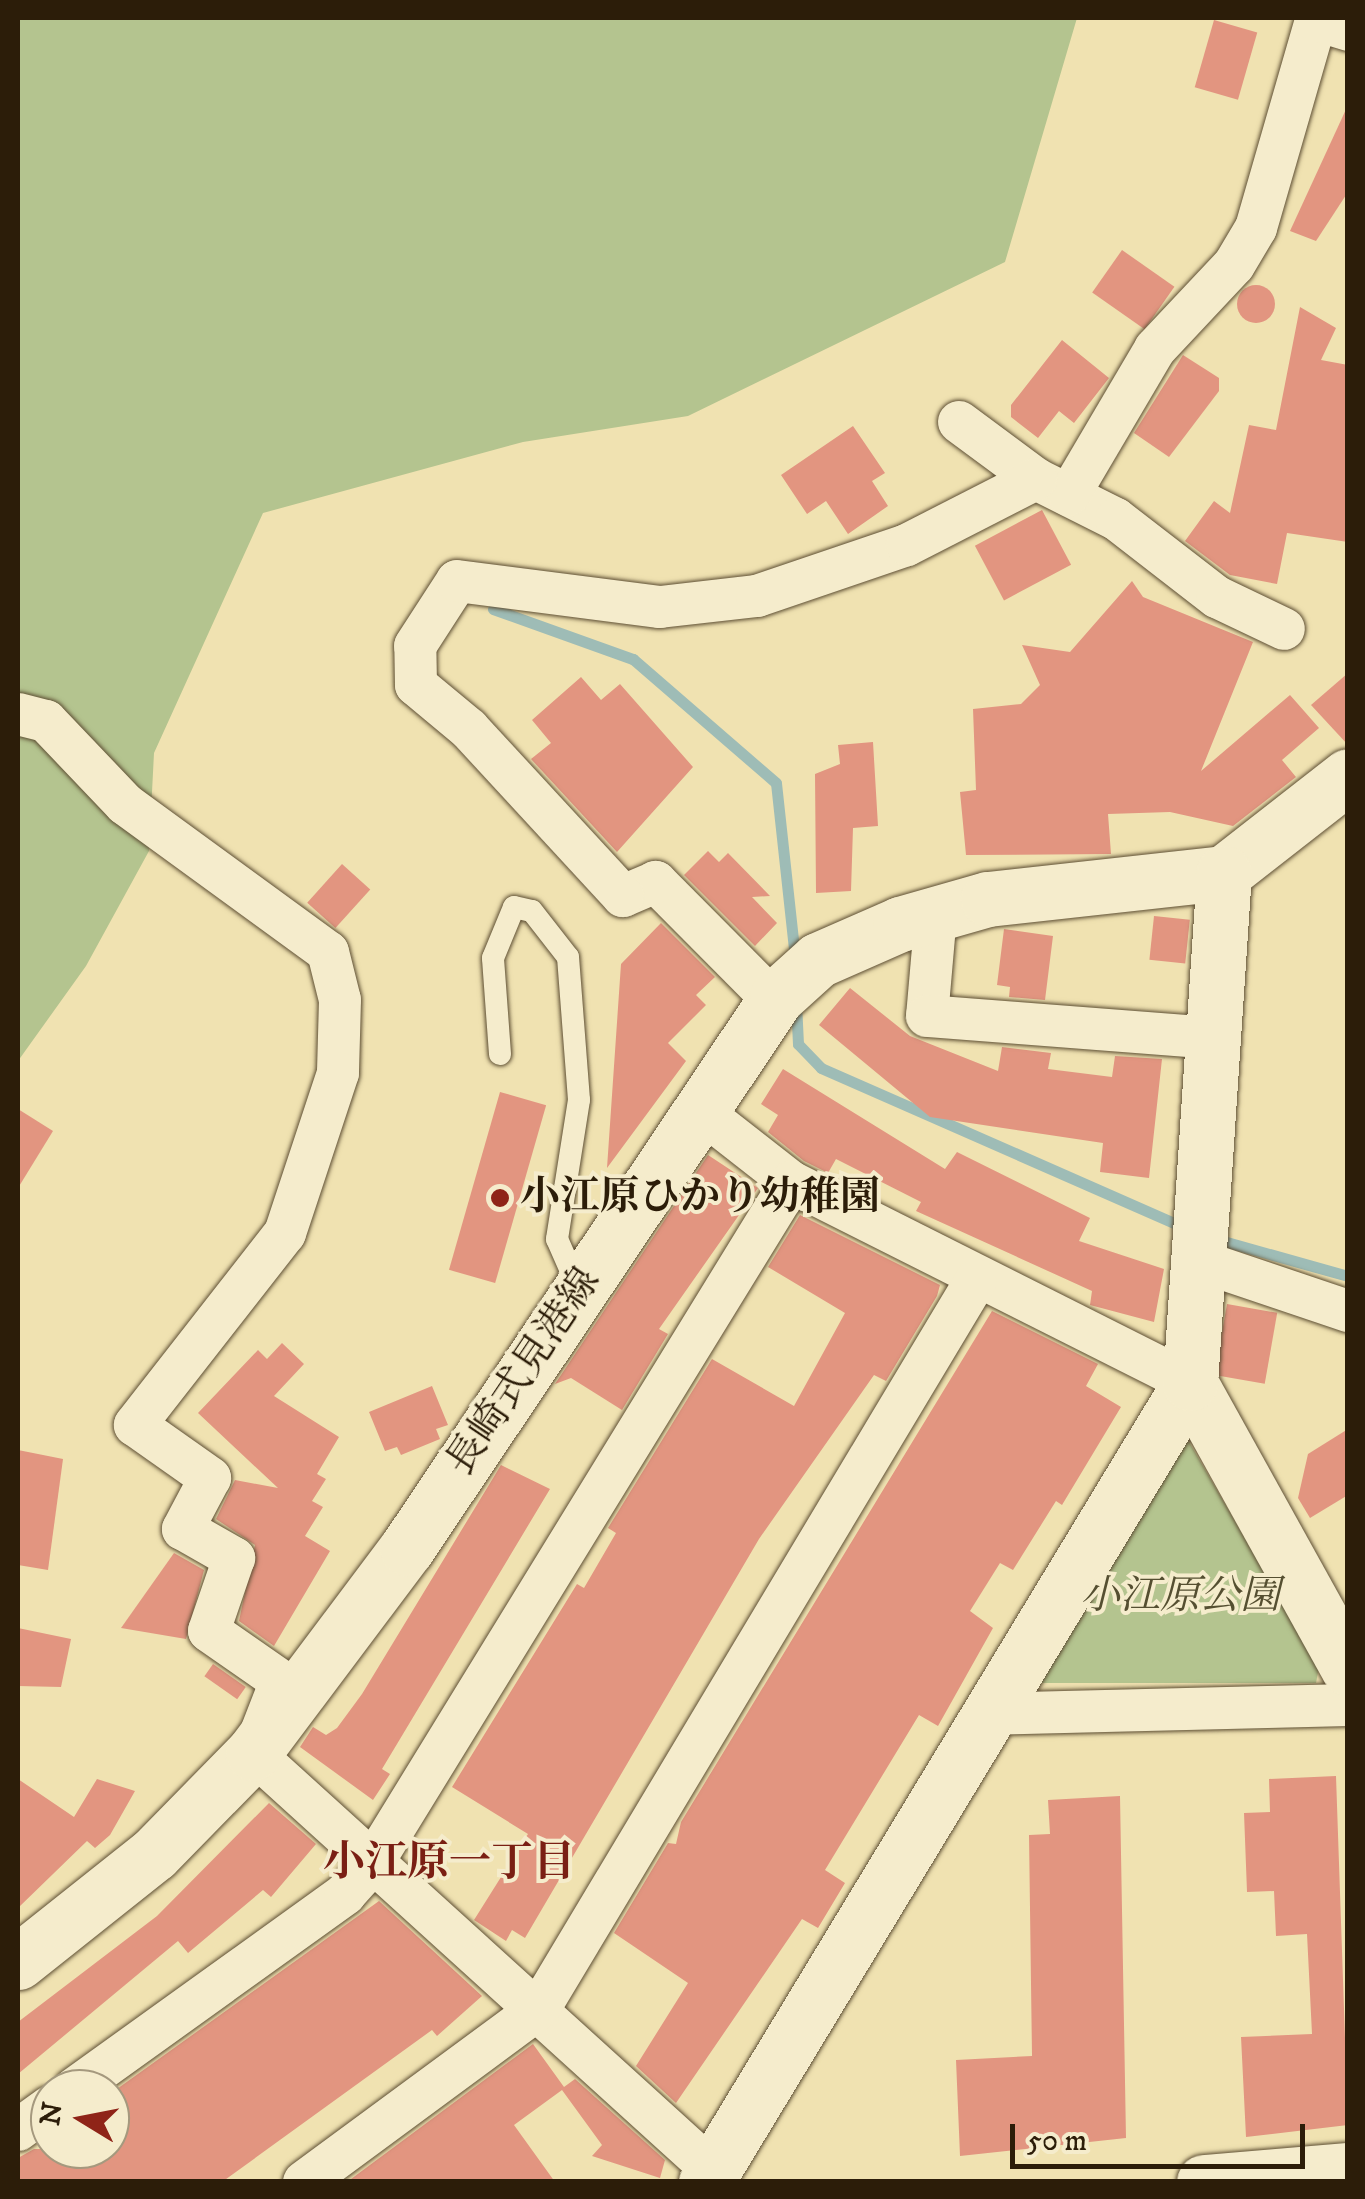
<!DOCTYPE html>
<html>
<head>
<meta charset="utf-8">
<style>
  body { margin:0 }
  #map { position:relative; width:1365px; height:2199px; overflow:hidden; background:#f0e2b1; font-family:"IM FELL DW Pica","Noto Serif JP",serif }
  div>[style] { position:absolute }
  .green>* { inset:0; background:#b4c48f }
  .stream>* { height:11px; margin:-5.5px; padding:0 5.5px; transform-origin:5.5px; border-radius:5.5px; background:#9ebcb6 }
  .building>* { inset:0; background:#e29580; transform-origin:0 0 }
  .round { border-radius:50% }
  .roads { filter:drop-shadow(0 0 2px #5d4e33) drop-shadow(0 0 2px #5d4e33) }
  .lane>* { height:22px; margin:-11px; padding:0 11px; transform-origin:11px; border-radius:11px; background:#f5eccc }
  .street>* { height:42px; margin:-21px; padding:0 21px; transform-origin:21px; border-radius:21px; background:#f5eccc }
  .secondary>* { height:55px; margin:-27.5px; padding:0 27.5px; transform-origin:27.5px; border-radius:27.5px; background:#f5eccc }
  .dots>* { width:28px; height:28px; translate:-50% -50%; box-sizing:border-box; border:5px solid #f5eccc; border-radius:50% }
  span { translate:-50% -50%; white-space:nowrap; text-align:center; line-height:1.15; -webkit-text-stroke:8px #f5eccc; paint-order:stroke }
  .poi-label { font-size:40px; color:#2c1d09; font-weight:700 }
  .left { translate:0 -50%; text-align:left }
  .street-label { font-size:40px; color:#2c1d09 }
  .park-label { font-size:40px; color:#554f31; font-style:italic }
  .neighbourhood-label { font-size:42px; color:#7a1f14; font-weight:700 }
  .frame { position:absolute; inset:0; border:20px solid #2c1d09; pointer-events:none }
  .north { position:absolute; left:30px; top:2069px; width:100px; height:100px; box-sizing:border-box; background:#f5eccc; border:2px solid #a5997e; border-radius:50%; rotate:280deg; font-size:28px; font-weight:700; line-height:40px; text-align:center; color:#2c1d09 }
  .north::after { content:''; display:block; margin:auto; width:35px; height:45px; background:#8f2418; clip-path:polygon(50% 0,100% 100%,50% 72%,0 100%) }
  .scale { position:absolute; left:1010px; top:2124px; width:295px; height:45px; box-sizing:border-box; border:5px solid #2c1d09; border-top:0; padding-left:12px; font-size:30px; line-height:35px; white-space:nowrap; color:#2c1d09; -webkit-text-stroke:8px #f5eccc; paint-order:stroke }
</style>
</head>
<body>
<div id="map">
  <div class="green">
    <div style="clip-path:polygon(18px 18px,1077px 18px,1005px 262px,688px 416px,523px 442px,263px 513px,154px 753px,149px 851px,86px 966px,18px 1061px)"></div>
    <div style="clip-path:polygon(1188px 1440px,1319px 1667px,1316px 1683px,1034px 1683px)"></div>
  </div>
  <div class="stream">
    <div style="left:493px;top:609px;width:149px;rotate:19.7deg"></div>
    <div style="left:633px;top:659px;width:189px;rotate:40.9deg"></div>
    <div style="left:776px;top:783px;width:177px;rotate:83.8deg"></div>
    <div style="left:796px;top:1003px;width:41px;rotate:87.2deg"></div>
    <div style="left:798px;top:1044px;width:33px;rotate:46deg"></div>
    <div style="left:821px;top:1068px;width:396px;rotate:23.7deg"></div>
    <div style="left:1216px;top:1239px;width:137px;rotate:15.7deg"></div>
  </div>
  <div class="building">
    <div style="left:1214px;top:20px;width:45px;height:70px;rotate:16deg"></div>
    <div style="clip-path:polygon(1348px 105px,1348px 192px,1316px 241px,1290px 231px)"></div>
    <div style="left:1122px;top:250px;width:64px;height:52px;rotate:35deg"></div>
    <div class="round" style="left:1237px;top:285px;width:38px;height:38px"></div>
    <div style="clip-path:polygon(1300px 307px,1336px 328px,1321px 360px,1348px 365px,1348px 542px,1287px 533px,1277px 584px,1230px 575px,1185px 541px,1214px 501px,1230px 513px,1249px 425px,1276px 430px)"></div>
    <div style="clip-path:polygon(1062px 340px,1109px 378px,1074px 423px,1059px 411px,1038px 438px,1011px 417px,1011px 405px)"></div>
    <div style="clip-path:polygon(1183px 355px,1219px 378px,1219px 391px,1169px 457px,1134px 433px)"></div>
    <div style="clip-path:polygon(853px 426px,885px 473px,872px 481px,888px 506px,848px 534px,826px 501px,807px 514px,781px 475px)"></div>
    <div style="left:1042px;top:510px;width:62px;height:76px;rotate:62deg"></div>
    <div style="clip-path:polygon(1132px 581px,1143px 597px,1253px 642px,1201px 771px,1290px 695px,1319px 728px,1282px 760px,1296px 777px,1233px 826px,1170px 812px,1108px 814px,1111px 854px,966px 855px,960px 792px,976px 790px,973px 709px,1021px 704px,1040px 685px,1022px 645px,1070px 652px)"></div>
    <div style="clip-path:polygon(1348px 673px,1348px 745px,1311px 705px)"></div>
    <div style="clip-path:polygon(581px 677px,601px 700px,620px 684px,693px 767px,617px 852px,531px 759px,551px 743px,532px 720px)"></div>
    <div style="clip-path:polygon(873px 742px,878px 826px,853px 828px,851px 891px,816px 893px,815px 774px,840px 764px,838px 745px)"></div>
    <div style="clip-path:polygon(708px 851px,719px 862px,728px 853px,770px 896px,752px 897px,777px 923px,755px 946px,684px 875px)"></div>
    <div style="left:342px;top:864px;width:38px;height:52px;rotate:42deg"></div>
    <div style="left:1154px;top:916px;width:36px;height:44px;rotate:6deg"></div>
    <div style="clip-path:polygon(661px 923px,715px 977px,696px 995px,706px 1005px,668px 1043px,686px 1061px,607px 1168px,621px 964px)"></div>
    <div style="clip-path:polygon(1004px 929px,1053px 936px,1045px 1000px,1009px 997px,1010px 987px,997px 985px)"></div>
    <div style="clip-path:polygon(850px 988px,910px 1036px,998px 1071px,1002px 1047px,1051px 1053px,1048px 1069px,1112px 1077px,1115px 1056px,1162px 1059px,1149px 1178px,1100px 1172px,1103px 1143px,930px 1117px,819px 1025px)"></div>
    <div style="clip-path:polygon(783px 1069px,945px 1169px,957px 1152px,1090px 1218px,1079px 1241px,1164px 1269px,1154px 1322px,1090px 1305px,1092px 1291px,916px 1211px,921px 1202px,836px 1159px,828px 1173px,804px 1161px,768px 1132px,778px 1115px,761px 1104px)"></div>
    <div style="left:500px;top:1092px;width:48px;height:185px;rotate:16deg"></div>
    <div style="clip-path:polygon(18px 1109px,53px 1131px,18px 1188px)"></div>
    <div style="clip-path:polygon(708px 1155px,758px 1188px,659px 1329px,668px 1334px,622px 1410px,571px 1378px,555px 1384px)"></div>
    <div style="clip-path:polygon(800px 1215px,940px 1285px,937px 1296px,886px 1381px,874px 1375px,759px 1539px,525px 1938px,512px 1930px,506px 1941px,474px 1920px,528px 1834px,452px 1787px,577px 1584px,584px 1588px,616px 1533px,608px 1528px,712px 1359px,794px 1406px,845px 1313px,768px 1267px)"></div>
    <div style="left:1227px;top:1304px;width:51px;height:72px;rotate:10deg"></div>
    <div style="clip-path:polygon(992px 1311px,1098px 1364px,1086px 1386px,1121px 1407px,1062px 1505px,1056px 1501px,1013px 1570px,1000px 1563px,970px 1611px,993px 1628px,938px 1726px,919px 1715px,825px 1870px,845px 1883px,818px 1928px,802px 1919px,676px 2103px,636px 2066px,688px 1983px,614px 1933px,668px 1843px,676px 1844px,681px 1822px)"></div>
    <div style="clip-path:polygon(282px 1343px,304px 1364px,274px 1396px,339px 1437px,317px 1474px,326px 1479px,312px 1501px,323px 1507px,305px 1536px,330px 1551px,274px 1646px,239px 1621px,255px 1545px,216px 1519px,235px 1480px,278px 1488px,198px 1413px,258px 1350px,267px 1359px)"></div>
    <div style="clip-path:polygon(432px 1386px,448px 1425px,436px 1429px,440px 1439px,401px 1455px,397px 1447px,385px 1451px,369px 1412px)"></div>
    <div style="clip-path:polygon(1348px 1429px,1348px 1495px,1310px 1518px,1298px 1498px,1308px 1454px)"></div>
    <div style="clip-path:polygon(18px 1450px,63px 1459px,48px 1570px,18px 1565px)"></div>
    <div style="clip-path:polygon(501px 1465px,550px 1489px,382px 1769px,390px 1774px,373px 1800px,300px 1747px,313px 1727px,326px 1735px,337px 1728px,362px 1694px)"></div>
    <div style="clip-path:polygon(174px 1553px,204px 1570px,186px 1639px,121px 1628px)"></div>
    <div style="clip-path:polygon(18px 1628px,71px 1639px,61px 1687px,18px 1686px)"></div>
    <div style="left:213px;top:1664px;width:40px;height:15px;rotate:35deg"></div>
    <div style="clip-path:polygon(1336px 1776px,1348px 2125px,1246px 2137px,1241px 2037px,1312px 2034px,1307px 1934px,1276px 1936px,1274px 1891px,1247px 1892px,1244px 1813px,1270px 1812px,1269px 1779px)"></div>
    <div style="clip-path:polygon(18px 1779px,74px 1817px,97px 1779px,135px 1791px,110px 1835px,95px 1848px,87px 1841px,18px 1908px)"></div>
    <div style="clip-path:polygon(1120px 1796px,1126px 2138px,960px 2156px,956px 2060px,1032px 2056px,1029px 1835px,1050px 1834px,1048px 1800px)"></div>
    <div style="clip-path:polygon(269px 1803px,316px 1844px,271px 1897px,263px 1890px,188px 1953px,178px 1941px,18px 2074px,18px 2022px,157px 1916px)"></div>
    <div style="clip-path:polygon(379px 1901px,482px 1996px,437px 2036px,432px 2030px,222px 2182px,18px 2182px,18px 2158px,34px 2149px,110px 2149px,110px 2094px)"></div>
    <div style="clip-path:polygon(533px 2044px,564px 2087px,575px 2079px,665px 2160px,660px 2178px,592px 2156px,602px 2145px,562px 2090px,514px 2125px,555px 2182px,347px 2182px)"></div>
  </div>
  <div class="roads">
    <div class="lane">
      <div style="left:500px;top:1054px;width:96px;rotate:-94.2deg"></div>
      <div style="left:493px;top:958px;width:55px;rotate:-67.6deg"></div>
      <div style="left:514px;top:907px;width:18px;rotate:13deg"></div>
      <div style="left:532px;top:911px;width:58px;rotate:52deg"></div>
      <div style="left:568px;top:957px;width:143px;rotate:85.6deg"></div>
      <div style="left:579px;top:1100px;width:141px;rotate:99deg"></div>
      <div style="left:557px;top:1239px;width:52px;rotate:66.4deg"></div>
    </div>
    <div class="street">
      <div style="left:959px;top:422px;width:96px;rotate:36.5deg"></div>
      <div style="left:1036px;top:479px;width:89px;rotate:26.6deg"></div>
      <div style="left:1116px;top:519px;width:128px;rotate:37.7deg"></div>
      <div style="left:1217px;top:597px;width:74px;rotate:25.5deg"></div>
      <div style="left:1069px;top:495px;width:169px;rotate:-59.5deg"></div>
      <div style="left:1155px;top:349px;width:115px;rotate:-46.8deg"></div>
      <div style="left:1234px;top:265px;width:43px;rotate:-59.3deg"></div>
      <div style="left:1256px;top:228px;width:216px;rotate:-73.9deg"></div>
      <div style="left:1316px;top:20px;width:34px;rotate:17deg"></div>
      <div style="left:18px;top:714px;width:29px;rotate:14deg"></div>
      <div style="left:46px;top:721px;width:115px;rotate:46.4deg"></div>
      <div style="left:125px;top:804px;width:251px;rotate:36.1deg"></div>
      <div style="left:328px;top:952px;width:49px;rotate:76deg"></div>
      <div style="left:340px;top:1000px;width:73px;rotate:91.6deg"></div>
      <div style="left:338px;top:1073px;width:169px;rotate:108.3deg"></div>
      <div style="left:285px;top:1233px;width:244px;rotate:128deg"></div>
      <div style="left:135px;top:1425px;width:92px;rotate:35.2deg"></div>
      <div style="left:210px;top:1478px;width:58px;rotate:117.9deg"></div>
      <div style="left:183px;top:1529px;width:59px;rotate:29.6deg"></div>
      <div style="left:234px;top:1558px;width:77px;rotate:108.9deg"></div>
      <div style="left:209px;top:1631px;width:88px;rotate:34.8deg"></div>
      <div style="left:281px;top:1681px;width:77px;rotate:111.3deg"></div>
      <div style="left:253px;top:1753px;width:627px;rotate:42.22deg"></div>
      <div style="left:936px;top:914px;width:102px;rotate:95deg"></div>
      <div style="left:927px;top:1016px;width:287px;rotate:4.4deg"></div>
      <div style="left:774px;top:1001px;width:168px;rotate:-134.8deg"></div>
      <div style="left:656px;top:882px;width:36px;rotate:157deg"></div>
      <div style="left:623px;top:896px;width:227px;rotate:-132.7deg"></div>
      <div style="left:469px;top:729px;width:69px;rotate:-140.3deg"></div>
      <div style="left:416px;top:685px;width:39px;rotate:-91deg"></div>
      <div style="left:415px;top:646px;width:77px;rotate:-57.1deg"></div>
      <div style="left:457px;top:581px;width:205px;rotate:7.3deg"></div>
      <div style="left:660px;top:607px;width:98px;rotate:-6.5deg"></div>
      <div style="left:757px;top:596px;width:158px;rotate:-18.8deg"></div>
      <div style="left:907px;top:545px;width:145px;rotate:-27.1deg"></div>
      <div style="left:699px;top:1110px;width:117px;rotate:38deg"></div>
      <div style="left:791px;top:1182px;width:447px;rotate:26.7deg"></div>
      <div style="left:1197px;top:1260px;width:159px;rotate:18.7deg"></div>
      <div style="left:984px;top:1714px;width:364px;rotate:-1.4deg"></div>
      <div style="left:74px;top:2089px;width:334px;rotate:-35.7deg"></div>
      <div style="left:345px;top:1894px;width:40px;rotate:-48deg"></div>
      <div style="left:372px;top:1864px;width:800px;rotate:-58.43deg"></div>
      <div style="left:18px;top:2130px;width:39px;rotate:-36deg"></div>
      <div style="left:304px;top:2182px;width:292px;rotate:-36.4deg"></div>
      <div style="left:539px;top:2009px;width:850px;rotate:-59.06deg"></div>
    </div>
    <div class="secondary">
      <div style="left:1190px;top:1383px;width:326px;rotate:61deg"></div>
      <div style="left:18px;top:1962px;width:174px;rotate:-38.5deg"></div>
      <div style="left:154px;top:1854px;width:141px;rotate:-45.6deg"></div>
      <div style="left:253px;top:1753px;width:256px;rotate:-53.1deg"></div>
      <div style="left:407px;top:1548px;width:664px;rotate:-56.12deg"></div>
      <div style="left:777px;top:997px;width:55px;rotate:-42.1deg"></div>
      <div style="left:818px;top:960px;width:90px;rotate:-23.7deg"></div>
      <div style="left:900px;top:924px;width:91px;rotate:-15.9deg"></div>
      <div style="left:988px;top:899px;width:237px;rotate:-6.3deg"></div>
      <div style="left:1224px;top:873px;width:157px;rotate:-38deg"></div>
      <div style="left:706px;top:2182px;width:934px;rotate:-58.79deg"></div>
      <div style="left:1190px;top:1383px;width:511px;rotate:-86.19deg"></div>
      <div style="left:1204px;top:2182px;width:144px;rotate:-4.8deg"></div>
    </div>
  </div>
  <div class="dots">
    <div style="left:500px;top:1198px;background:#8f2418"></div>
  </div>
  <div class="poi-label">
    <span class="left" style="left:520px;top:1198px">小江原ひかり幼稚園</span>
  </div>
  <div class="street-label">
    <span style="left:524px;top:1372px;rotate:-56deg">長崎式見港線</span>
  </div>
  <div class="park-label">
    <span style="left:1180px;top:1597px">小江原公園</span>
  </div>
  <div class="neighbourhood-label">
    <span style="left:449px;top:1863px">小江原一丁目</span>
  </div>
  <div class="frame"></div>
  <div class="north">N</div>
  <div class="scale">50 m</div>
</div>
</body>
</html>
